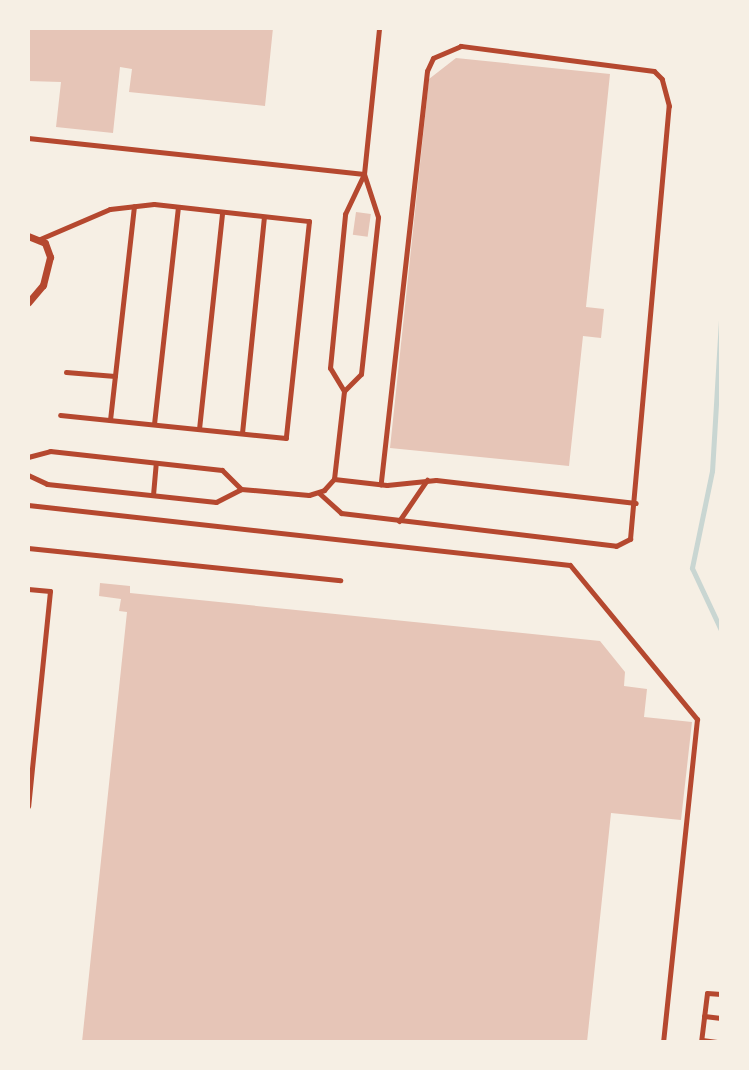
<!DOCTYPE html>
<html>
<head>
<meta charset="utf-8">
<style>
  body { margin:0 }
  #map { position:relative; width:749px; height:1070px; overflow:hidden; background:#f6efe4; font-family:"Open Sans",sans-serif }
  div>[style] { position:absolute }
  .stream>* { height:5px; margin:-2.5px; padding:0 2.5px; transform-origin:2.5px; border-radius:2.5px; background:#c9d6d2 }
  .building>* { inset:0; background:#e6c5b7; transform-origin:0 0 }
  .service>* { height:5px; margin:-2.5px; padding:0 2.5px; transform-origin:2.5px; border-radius:2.5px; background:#b5482f }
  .minor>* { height:7px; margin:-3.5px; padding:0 3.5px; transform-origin:3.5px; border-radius:3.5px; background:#b5482f }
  span { translate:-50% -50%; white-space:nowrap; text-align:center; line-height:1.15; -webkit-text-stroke:7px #f6efe4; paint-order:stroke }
  .frame { position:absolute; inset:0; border:30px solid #f6efe4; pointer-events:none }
</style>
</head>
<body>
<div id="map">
  <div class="stream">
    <div style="left:721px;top:320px;width:151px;rotate:93.4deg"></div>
    <div style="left:712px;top:471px;width:99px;rotate:101.7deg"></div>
    <div style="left:692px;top:568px;width:68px;rotate:64.9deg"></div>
  </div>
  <div class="building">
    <div style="clip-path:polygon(28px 28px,273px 28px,265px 106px,129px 92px,132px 69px,120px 67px,113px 133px,56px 127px,61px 82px,28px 81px)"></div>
    <div style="clip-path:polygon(456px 58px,610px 74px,586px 307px,604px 309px,601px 338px,583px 336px,569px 466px,390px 448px,429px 79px)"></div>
    <div style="left:356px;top:212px;width:15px;height:23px;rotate:8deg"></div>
    <div style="clip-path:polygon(100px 583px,130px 586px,130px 593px,600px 641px,625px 672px,624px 686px,647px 689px,644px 717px,692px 722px,681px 820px,611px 813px,587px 1042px,82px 1042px,127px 612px,119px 611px,121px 599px,99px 596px)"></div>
  </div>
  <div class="service">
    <div style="left:28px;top:138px;width:338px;rotate:6.1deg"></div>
    <div style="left:364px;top:174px;width:147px;rotate:-84.1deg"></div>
    <div style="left:40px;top:239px;width:76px;rotate:-23.2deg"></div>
    <div style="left:110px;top:209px;width:44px;rotate:-6.5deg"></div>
    <div style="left:154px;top:204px;width:156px;rotate:6.3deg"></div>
    <div style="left:309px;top:221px;width:218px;rotate:96.1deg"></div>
    <div style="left:286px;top:438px;width:227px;rotate:-174.2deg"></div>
    <div style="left:66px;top:372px;width:49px;rotate:4.7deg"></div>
    <div style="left:344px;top:391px;width:24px;rotate:-45deg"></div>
    <div style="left:361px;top:374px;width:158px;rotate:-83.8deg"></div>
    <div style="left:378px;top:217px;width:45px;rotate:-108deg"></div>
    <div style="left:110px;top:420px;width:215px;rotate:-83.6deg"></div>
    <div style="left:154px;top:424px;width:218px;rotate:-83.7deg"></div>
    <div style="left:199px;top:429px;width:218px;rotate:-83.9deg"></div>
    <div style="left:242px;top:433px;width:217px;rotate:-84.2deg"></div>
    <div style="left:28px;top:457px;width:23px;rotate:-15deg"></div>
    <div style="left:50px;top:451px;width:173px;rotate:6.3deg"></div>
    <div style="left:222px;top:470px;width:27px;rotate:45deg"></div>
    <div style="left:28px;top:475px;width:21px;rotate:25deg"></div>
    <div style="left:47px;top:484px;width:170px;rotate:6.1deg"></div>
    <div style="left:216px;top:502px;width:28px;rotate:-27deg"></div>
    <div style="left:241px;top:489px;width:68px;rotate:5deg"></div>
    <div style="left:309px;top:495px;width:16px;rotate:-18deg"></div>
    <div style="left:324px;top:490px;width:15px;rotate:-48deg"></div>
    <div style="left:334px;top:479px;width:89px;rotate:-83.5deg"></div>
    <div style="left:344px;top:391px;width:27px;rotate:-121deg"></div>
    <div style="left:330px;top:368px;width:155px;rotate:-84.4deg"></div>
    <div style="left:345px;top:214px;width:44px;rotate:-64.6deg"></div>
    <div style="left:334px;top:479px;width:53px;rotate:6.5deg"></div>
    <div style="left:387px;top:485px;width:49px;rotate:-5.8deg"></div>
    <div style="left:436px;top:480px;width:201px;rotate:6.6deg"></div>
    <div style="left:319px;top:493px;width:30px;rotate:42deg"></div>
    <div style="left:341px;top:513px;width:277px;rotate:6.8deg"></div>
    <div style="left:616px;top:546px;width:16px;rotate:-27deg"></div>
    <div style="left:630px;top:539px;width:435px;rotate:-84.9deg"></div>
    <div style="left:669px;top:106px;width:28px;rotate:-105deg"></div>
    <div style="left:662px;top:79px;width:11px;rotate:-135deg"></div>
    <div style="left:654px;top:71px;width:195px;rotate:-172.6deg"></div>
    <div style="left:461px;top:46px;width:30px;rotate:157deg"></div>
    <div style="left:433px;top:58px;width:14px;rotate:115deg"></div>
    <div style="left:427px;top:71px;width:416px;rotate:96.4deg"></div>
    <div style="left:153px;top:495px;width:32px;rotate:-85deg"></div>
    <div style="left:28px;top:505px;width:545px;rotate:6.32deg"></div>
    <div style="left:570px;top:565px;width:200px;rotate:50.5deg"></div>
    <div style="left:697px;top:719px;width:325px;rotate:96deg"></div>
    <div style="left:399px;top:521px;width:50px;rotate:-55.7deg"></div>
    <div style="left:28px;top:548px;width:314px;rotate:5.9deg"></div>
    <div style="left:28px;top:589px;width:22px;rotate:5deg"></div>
    <div style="left:50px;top:591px;width:216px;rotate:95.8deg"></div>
    <div style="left:721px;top:913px;width:7px;rotate:90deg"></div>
    <div style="left:704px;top:1016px;width:17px;rotate:7deg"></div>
    <div style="left:702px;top:1040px;width:15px;rotate:8deg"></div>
    <div style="left:701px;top:1042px;width:49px;rotate:-83deg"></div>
    <div style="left:707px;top:993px;width:14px;rotate:4deg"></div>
  </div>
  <div class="minor">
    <div style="left:28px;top:236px;width:18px;rotate:22deg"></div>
    <div style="left:45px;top:243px;width:15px;rotate:70deg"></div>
    <div style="left:50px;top:257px;width:29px;rotate:104deg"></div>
    <div style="left:43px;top:285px;width:23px;rotate:130deg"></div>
  </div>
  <div class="frame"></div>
</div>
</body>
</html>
